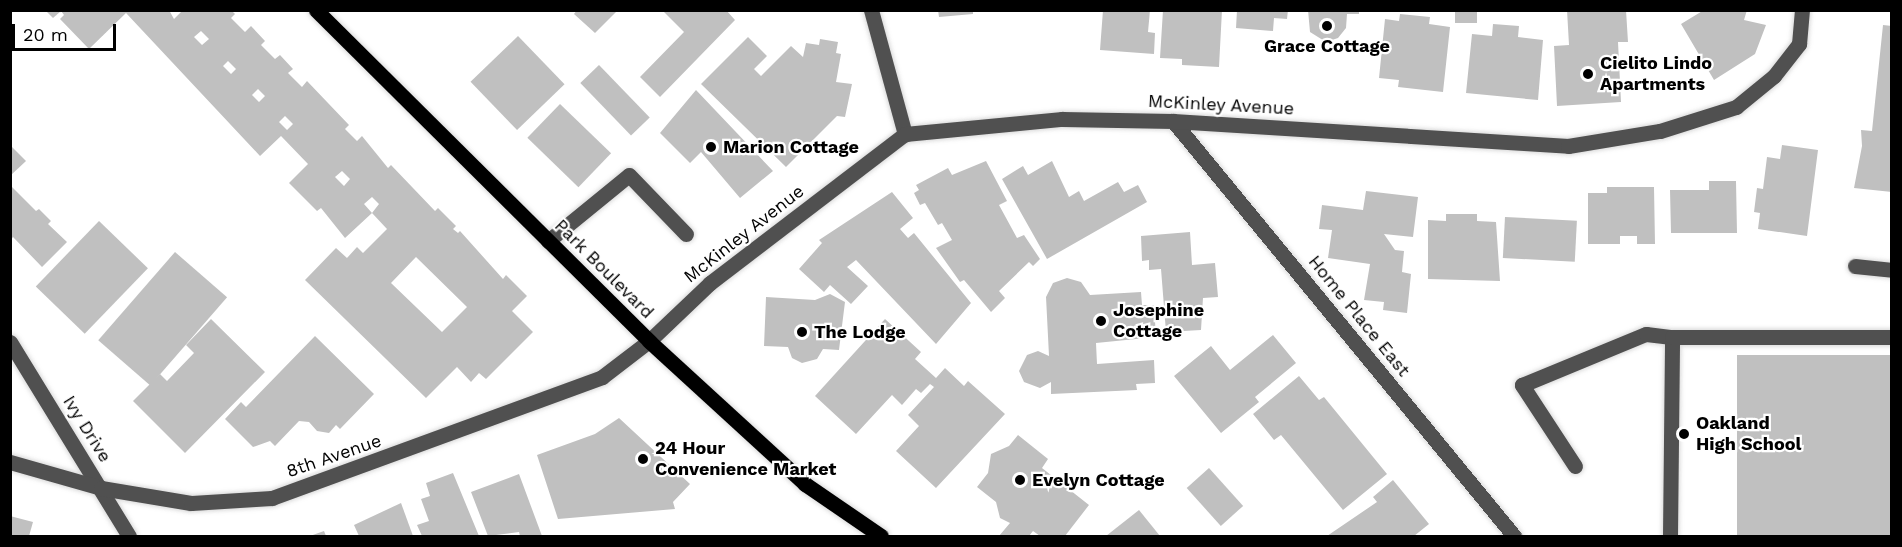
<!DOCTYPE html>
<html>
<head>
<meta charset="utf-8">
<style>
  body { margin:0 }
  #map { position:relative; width:1902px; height:547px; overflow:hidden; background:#fff; font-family:"Work Sans",sans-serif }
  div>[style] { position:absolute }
  .building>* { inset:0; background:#c0c0c0; transform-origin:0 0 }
  .roads { filter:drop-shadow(0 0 2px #dbdbdb) drop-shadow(0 0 2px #dbdbdb) }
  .minor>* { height:15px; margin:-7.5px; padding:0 7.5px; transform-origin:7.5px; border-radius:7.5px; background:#505050 }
  .major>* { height:15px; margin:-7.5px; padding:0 7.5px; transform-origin:7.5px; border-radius:7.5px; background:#000 }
  .dots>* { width:16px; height:16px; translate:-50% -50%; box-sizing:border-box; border:3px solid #fff; border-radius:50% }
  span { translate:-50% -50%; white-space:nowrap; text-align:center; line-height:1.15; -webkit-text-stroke:4.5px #fff; paint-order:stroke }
  .poi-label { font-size:18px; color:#000; font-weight:700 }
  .left { translate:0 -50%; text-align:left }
  .street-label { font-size:18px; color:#000 }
  .frame { position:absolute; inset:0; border:12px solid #000; pointer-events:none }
  .scale { position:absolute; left:12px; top:24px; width:104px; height:27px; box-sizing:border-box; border:3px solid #000; border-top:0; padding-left:8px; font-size:18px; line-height:21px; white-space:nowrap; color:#000; -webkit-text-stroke:4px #fff; paint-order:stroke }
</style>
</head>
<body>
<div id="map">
  <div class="building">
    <div style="clip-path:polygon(evenodd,45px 10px,169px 10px,174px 19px,183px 10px,231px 10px,235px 14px,231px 18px,245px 32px,251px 26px,265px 41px,261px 45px,275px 59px,280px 55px,293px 69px,288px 73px,302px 87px,307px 81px,349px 125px,345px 129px,357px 141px,362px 136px,388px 168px,391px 165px,435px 211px,438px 208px,456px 226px,453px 229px,458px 233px,460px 231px,503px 279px,506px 275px,527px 296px,512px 311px,533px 332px,486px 379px,479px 373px,471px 382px,457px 367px,426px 398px,305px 280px,336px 248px,347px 258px,357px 247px,363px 253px,387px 229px,372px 213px,379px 204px,372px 197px,364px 204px,372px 213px,345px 238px,321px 208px,317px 211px,289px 183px,308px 164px,281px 136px,260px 156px,126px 13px,89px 49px,60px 19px,64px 15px,61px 11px,53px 18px,45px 10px,201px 31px,209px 39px,202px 45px,194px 37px,201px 31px,45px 10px,228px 61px,236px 69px,231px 74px,223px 66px,228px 61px,45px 10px,258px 89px,265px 96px,259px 102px,252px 95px,258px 89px,45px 10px,285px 116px,293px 124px,287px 130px,279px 122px,285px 116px,45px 10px,342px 171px,350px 179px,344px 186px,335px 177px,342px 171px,45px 10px,416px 257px,467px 307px,442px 332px,391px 283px,416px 257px)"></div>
    <div style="clip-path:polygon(577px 10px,618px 10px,595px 33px,574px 14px)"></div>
    <div style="clip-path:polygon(662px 10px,726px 10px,735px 20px,660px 97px,640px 77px,684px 32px)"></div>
    <div style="clip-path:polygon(938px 10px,973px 10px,973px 14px,939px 17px)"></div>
    <div style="clip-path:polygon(1103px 10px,1150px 10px,1148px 32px,1155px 33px,1154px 54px,1100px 50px)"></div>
    <div style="clip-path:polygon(1163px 10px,1222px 10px,1219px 67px,1182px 65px,1182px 59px,1160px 58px)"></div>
    <div style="clip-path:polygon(1237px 10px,1288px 10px,1287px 19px,1274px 18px,1273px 31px,1236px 28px)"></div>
    <div style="clip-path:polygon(1308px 10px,1359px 10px,1359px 14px,1347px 14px,1346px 28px,1338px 38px,1326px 42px,1310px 32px)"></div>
    <div style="left:1455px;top:10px;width:22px;height:13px"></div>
    <div style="clip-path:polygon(1567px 10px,1626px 10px,1628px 42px,1618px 42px,1621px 102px,1557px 106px,1554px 46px,1569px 45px)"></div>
    <div style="clip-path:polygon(1704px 10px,1747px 10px,1744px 20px,1766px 25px,1755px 54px,1714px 80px,1681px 24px)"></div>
    <div style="clip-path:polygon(1400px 14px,1430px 17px,1429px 24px,1450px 27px,1443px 92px,1398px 87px,1399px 80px,1379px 78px,1385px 19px,1399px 21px)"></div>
    <div style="clip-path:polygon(1493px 24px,1519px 26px,1518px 37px,1543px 40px,1538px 100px,1466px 93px,1472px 34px,1492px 36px)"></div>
    <div style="clip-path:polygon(1883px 25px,1892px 26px,1892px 192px,1854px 188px,1862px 146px,1861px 130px,1872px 131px)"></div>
    <div style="left:518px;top:36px;width:67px;height:66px;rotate:46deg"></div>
    <div style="clip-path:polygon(748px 37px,767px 56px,754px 69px,761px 76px,791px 46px,803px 57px,806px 43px,819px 45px,820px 39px,838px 42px,836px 53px,841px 54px,836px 82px,852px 84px,845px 117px,837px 116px,786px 167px,701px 84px)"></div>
    <div style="left:599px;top:65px;width:73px;height:26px;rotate:46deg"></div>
    <div style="clip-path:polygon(696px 90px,773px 171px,740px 198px,701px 152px,690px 163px,660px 133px)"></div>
    <div style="left:560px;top:104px;width:71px;height:47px;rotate:44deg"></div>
    <div style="clip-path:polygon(10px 145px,26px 161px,10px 176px)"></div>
    <div style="clip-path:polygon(1782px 145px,1818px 150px,1807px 236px,1758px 229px,1760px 213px,1754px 212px,1757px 188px,1763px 189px,1767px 157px,1780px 159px)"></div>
    <div style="clip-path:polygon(986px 161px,1007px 201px,999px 205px,1017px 238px,1024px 235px,1040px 259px,1033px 266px,1029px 262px,999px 291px,1005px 298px,991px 312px,964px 280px,960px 282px,936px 248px,952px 240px,942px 223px,938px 225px,925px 203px,920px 205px,914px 193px,919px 190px,916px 185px,948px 168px,952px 175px)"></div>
    <div style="clip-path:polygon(1052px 161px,1069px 197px,1079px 191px,1084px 201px,1118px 182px,1124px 192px,1138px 185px,1147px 202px,1047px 259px,1002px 179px,1023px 166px,1028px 175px)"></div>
    <div style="clip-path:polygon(1709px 181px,1736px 181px,1737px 233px,1671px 233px,1670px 190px,1709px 190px)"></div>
    <div style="clip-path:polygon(10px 185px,36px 211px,39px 209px,51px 221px,48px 224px,67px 242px,42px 267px,13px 237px,10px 241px)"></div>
    <div style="clip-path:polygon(1607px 187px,1654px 187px,1655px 244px,1637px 244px,1637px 236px,1620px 236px,1620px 244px,1588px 244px,1588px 193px,1607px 193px)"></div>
    <div style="clip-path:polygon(1366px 191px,1418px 197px,1413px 237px,1384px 234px,1395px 250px,1404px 251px,1402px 272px,1411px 274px,1407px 313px,1383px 310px,1384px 302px,1364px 300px,1370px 264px,1328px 258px,1332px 230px,1319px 229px,1322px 205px,1363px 210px)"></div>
    <div style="clip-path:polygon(892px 192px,913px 218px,900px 229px,908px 238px,914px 233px,971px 303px,936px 344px,856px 260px,847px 267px,868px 286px,851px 304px,830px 285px,824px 292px,799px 269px,822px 243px,819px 240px)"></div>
    <div style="clip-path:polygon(1446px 214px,1477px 214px,1477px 221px,1496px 222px,1500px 281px,1428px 279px,1428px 220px,1446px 221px)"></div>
    <div style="left:1505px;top:217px;width:72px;height:41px;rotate:3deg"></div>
    <div style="left:99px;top:221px;width:68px;height:91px;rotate:44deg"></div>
    <div style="clip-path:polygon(1190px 232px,1192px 265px,1215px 263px,1218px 297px,1203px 298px,1201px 330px,1166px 332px,1161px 269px,1149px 270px,1149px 260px,1142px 261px,1141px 236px)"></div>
    <div style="left:175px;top:252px;width:69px;height:117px;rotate:41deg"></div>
    <div style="clip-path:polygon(1067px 278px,1081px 282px,1090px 295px,1141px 292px,1142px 305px,1154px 305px,1156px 337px,1096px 343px,1097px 364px,1154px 360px,1155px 383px,1136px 384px,1137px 390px,1051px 394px,1051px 382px,1040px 388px,1024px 382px,1019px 371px,1027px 355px,1038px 351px,1049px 356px,1046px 297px,1053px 283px)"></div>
    <div style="clip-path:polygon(830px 294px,845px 302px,839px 350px,823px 349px,817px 359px,802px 363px,792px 358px,788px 347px,764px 346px,766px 297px,815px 300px)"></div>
    <div style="clip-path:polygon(211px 319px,265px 372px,185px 453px,133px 401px,160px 374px,167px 381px,194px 353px,186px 345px)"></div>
    <div style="clip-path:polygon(885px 319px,921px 352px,915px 359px,936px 378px,945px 368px,964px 386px,968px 381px,1005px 414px,936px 488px,896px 451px,919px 426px,908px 415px,934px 387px,930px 384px,921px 393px,916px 389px,902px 405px,892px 395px,856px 434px,815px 396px)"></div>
    <div style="clip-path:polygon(1273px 335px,1296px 363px,1255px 397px,1259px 402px,1221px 433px,1174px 376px,1211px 346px,1230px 370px)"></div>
    <div style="clip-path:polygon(315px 336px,374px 394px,340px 429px,336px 425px,329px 433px,317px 431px,309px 422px,299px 421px,275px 446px,270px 441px,253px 447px,225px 419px,241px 402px,246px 407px)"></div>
    <div style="left:1892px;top:355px;width:181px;height:155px;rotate:90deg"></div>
    <div style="clip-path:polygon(1299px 376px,1319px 400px,1324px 397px,1387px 474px,1343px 510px,1281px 435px,1274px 440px,1253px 414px)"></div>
    <div style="clip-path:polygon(619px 418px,690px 484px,673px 502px,675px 509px,558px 519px,537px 455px,595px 434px)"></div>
    <div style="clip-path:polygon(1018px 435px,1048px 459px,1042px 468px,1089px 505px,1065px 536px,1040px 536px,1033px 531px,1029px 536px,999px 536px,1010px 523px,1000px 518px,996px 502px,977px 487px,988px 473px,991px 454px,1009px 446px)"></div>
    <div style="left:1209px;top:468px;width:51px;height:30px;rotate:48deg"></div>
    <div style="clip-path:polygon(453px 473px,479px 536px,422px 536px,417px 525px,429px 521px,421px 499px,430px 496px,426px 483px)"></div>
    <div style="clip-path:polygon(519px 474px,542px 536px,520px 536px,519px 532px,488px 536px,471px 492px)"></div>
    <div style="clip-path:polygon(1393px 480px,1429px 524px,1414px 536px,1327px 536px,1377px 502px,1373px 497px)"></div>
    <div style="clip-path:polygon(401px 503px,413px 536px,359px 536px,354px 525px)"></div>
    <div style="clip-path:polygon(1139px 510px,1160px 536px,1106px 536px)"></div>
    <div style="clip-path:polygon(10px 516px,33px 522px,29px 536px,10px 536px)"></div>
    <div style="clip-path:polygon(324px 531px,326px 536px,310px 536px)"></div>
  </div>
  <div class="roads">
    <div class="minor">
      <div style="left:871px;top:10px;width:129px;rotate:74.7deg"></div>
      <div style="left:1173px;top:121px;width:537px;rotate:50.59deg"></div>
      <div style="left:548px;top:241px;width:104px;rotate:-39.2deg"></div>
      <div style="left:629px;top:175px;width:82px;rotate:46deg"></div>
      <div style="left:1855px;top:266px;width:37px;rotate:6deg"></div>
      <div style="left:10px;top:342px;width:228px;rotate:58.5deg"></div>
      <div style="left:10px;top:462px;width:95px;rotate:15.9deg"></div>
      <div style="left:101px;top:488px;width:91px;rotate:9.5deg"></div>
      <div style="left:191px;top:503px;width:81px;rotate:-3.5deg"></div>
      <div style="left:272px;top:498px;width:351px;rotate:-20.1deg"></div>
      <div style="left:602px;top:377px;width:59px;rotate:-37.5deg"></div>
      <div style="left:649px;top:341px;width:84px;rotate:-43.6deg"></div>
      <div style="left:710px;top:283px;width:245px;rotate:-37.4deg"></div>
      <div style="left:905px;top:134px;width:158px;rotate:-5.5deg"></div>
      <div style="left:1062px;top:119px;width:111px;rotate:1deg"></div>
      <div style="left:1173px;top:121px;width:396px;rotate:3.6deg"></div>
      <div style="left:1568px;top:146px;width:93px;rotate:-9.3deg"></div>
      <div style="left:1660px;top:131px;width:80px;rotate:-17.5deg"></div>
      <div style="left:1736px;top:107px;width:49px;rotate:-39.2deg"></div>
      <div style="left:1774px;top:76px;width:41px;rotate:-52deg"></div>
      <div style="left:1799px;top:44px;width:34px;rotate:-85deg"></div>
      <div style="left:1575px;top:466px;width:97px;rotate:-123.2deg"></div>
      <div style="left:1522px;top:385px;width:134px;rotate:-22.4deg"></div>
      <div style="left:1646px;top:334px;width:26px;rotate:7deg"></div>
      <div style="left:1670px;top:536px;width:199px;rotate:-89.4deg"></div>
      <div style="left:1672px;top:337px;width:220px"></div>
    </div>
    <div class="major">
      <div style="left:316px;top:10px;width:470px;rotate:44.8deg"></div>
      <div style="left:649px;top:341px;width:212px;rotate:42.5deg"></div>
      <div style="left:805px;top:484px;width:92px;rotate:34.4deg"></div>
    </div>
  </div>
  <div class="dots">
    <div style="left:1327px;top:26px;background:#000"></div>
    <div style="left:1588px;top:74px;background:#000"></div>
    <div style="left:711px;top:147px;background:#000"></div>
    <div style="left:1101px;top:321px;background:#000"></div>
    <div style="left:802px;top:332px;background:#000"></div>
    <div style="left:1684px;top:434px;background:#000"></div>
    <div style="left:643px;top:459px;background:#000"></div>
    <div style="left:1020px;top:480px;background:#000"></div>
  </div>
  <div class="poi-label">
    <span style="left:1327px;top:46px">Grace Cottage</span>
    <span class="left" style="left:1600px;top:74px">Cielito Lindo<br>Apartments</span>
    <span class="left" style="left:723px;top:147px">Marion Cottage</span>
    <span class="left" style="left:1113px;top:321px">Josephine<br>Cottage</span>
    <span class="left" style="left:814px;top:332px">The Lodge</span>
    <span class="left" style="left:1696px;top:434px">Oakland<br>High School</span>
    <span class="left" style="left:655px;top:459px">24 Hour<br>Convenience Market</span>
    <span class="left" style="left:1032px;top:480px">Evelyn Cottage</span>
  </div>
  <div class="street-label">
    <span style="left:1221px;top:105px;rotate:3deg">McKinley Avenue</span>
    <span style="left:744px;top:234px;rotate:-38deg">McKinley Avenue</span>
    <span style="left:604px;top:269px;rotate:45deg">Park Boulevard</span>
    <span style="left:1359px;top:316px;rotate:51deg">Home Place East</span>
    <span style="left:87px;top:429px;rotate:58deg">Ivy Drive</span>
    <span style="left:334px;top:456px;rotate:-19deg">8th Avenue</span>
  </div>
  <div class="frame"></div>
  <div class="scale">20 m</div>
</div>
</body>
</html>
